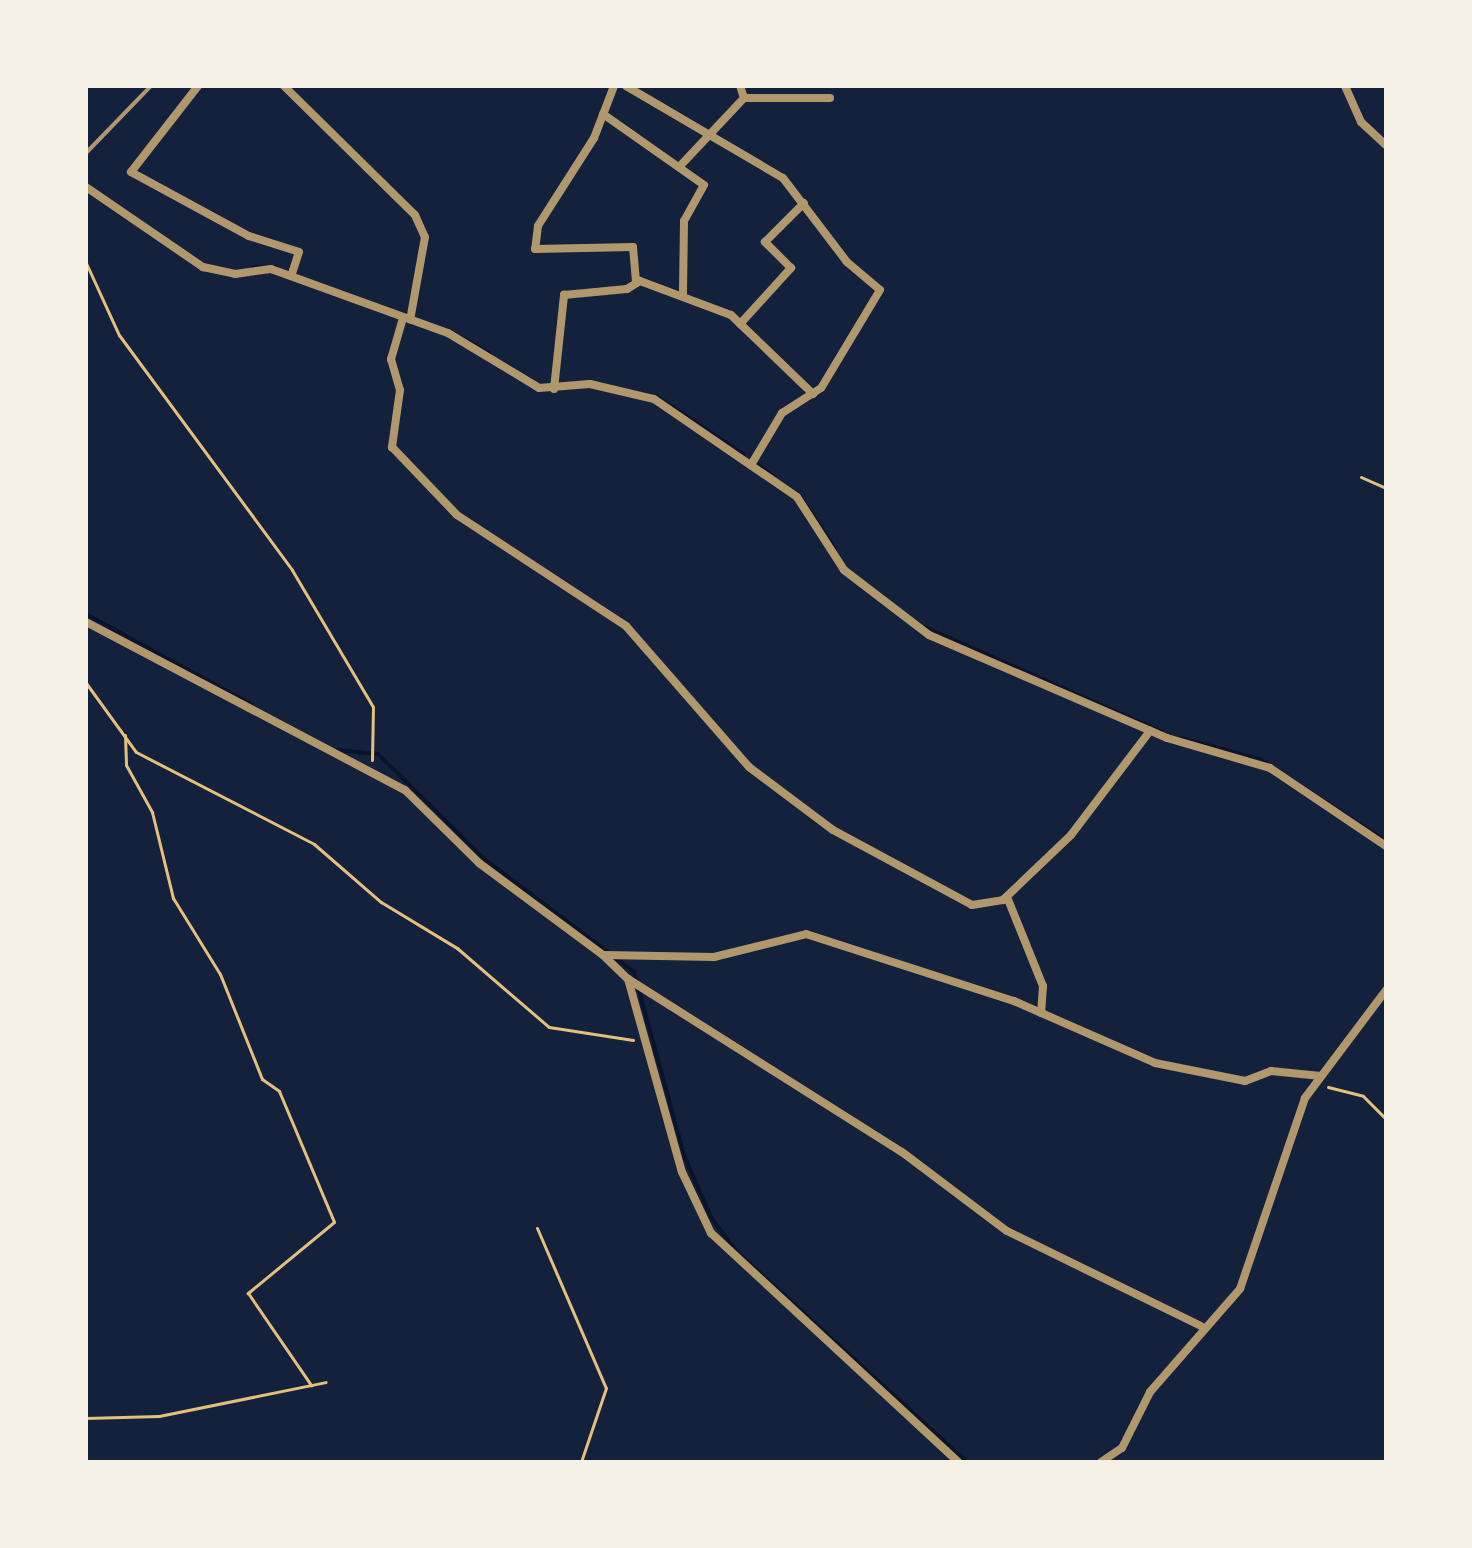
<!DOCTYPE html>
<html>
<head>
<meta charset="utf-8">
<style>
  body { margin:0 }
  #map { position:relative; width:1472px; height:1548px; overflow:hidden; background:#14213d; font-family:"Noto Serif",serif }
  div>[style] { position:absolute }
  .stream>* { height:4px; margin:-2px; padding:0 2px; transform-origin:2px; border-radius:2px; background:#0b132b }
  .path>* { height:3px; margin:-1.5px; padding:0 1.5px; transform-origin:1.5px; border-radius:1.5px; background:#e5c07b }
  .service>* { height:4px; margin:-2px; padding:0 2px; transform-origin:2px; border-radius:2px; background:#b1986c }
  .minor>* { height:8px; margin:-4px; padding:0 4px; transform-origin:4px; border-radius:4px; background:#b1986c }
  span { translate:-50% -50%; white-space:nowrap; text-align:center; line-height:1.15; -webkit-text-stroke:8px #f6f1e7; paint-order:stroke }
  .frame { position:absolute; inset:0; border:88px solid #f6f1e7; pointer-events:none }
</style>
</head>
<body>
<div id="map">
  <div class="stream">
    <div style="left:253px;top:267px;width:23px"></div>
    <div style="left:448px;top:330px;width:47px;rotate:29.3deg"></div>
    <div style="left:656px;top:396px;width:105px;rotate:33.7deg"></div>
    <div style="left:757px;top:464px;width:21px;rotate:37deg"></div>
    <div style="left:798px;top:493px;width:67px;rotate:56.5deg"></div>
    <div style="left:86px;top:614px;width:189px;rotate:28.7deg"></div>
    <div style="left:925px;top:627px;width:259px;rotate:23.9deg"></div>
    <div style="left:1181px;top:738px;width:82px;rotate:14.9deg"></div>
    <div style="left:1260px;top:759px;width:150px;rotate:33.1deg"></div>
    <div style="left:337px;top:750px;width:41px;rotate:5.6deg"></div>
    <div style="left:378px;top:754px;width:151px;rotate:44.5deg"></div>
    <div style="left:486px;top:860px;width:186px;rotate:37.1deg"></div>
    <div style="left:634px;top:972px;width:193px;rotate:74.7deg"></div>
    <div style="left:685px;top:1158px;width:67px;rotate:66.1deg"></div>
    <div style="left:712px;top:1219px;width:43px;rotate:52.6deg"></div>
    <div style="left:738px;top:1253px;width:310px;rotate:42.4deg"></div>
  </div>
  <div class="path">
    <div style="left:86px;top:263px;width:79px;rotate:65.4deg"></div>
    <div style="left:119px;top:335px;width:292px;rotate:53.6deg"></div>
    <div style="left:292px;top:570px;width:159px;rotate:59.4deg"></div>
    <div style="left:373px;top:707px;width:53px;rotate:91.1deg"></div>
    <div style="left:1361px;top:477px;width:27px;rotate:24deg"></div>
    <div style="left:86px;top:683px;width:85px;rotate:54.1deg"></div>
    <div style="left:136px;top:752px;width:200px;rotate:27.3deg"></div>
    <div style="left:314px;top:844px;width:89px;rotate:40.9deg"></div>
    <div style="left:381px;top:902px;width:89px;rotate:31.2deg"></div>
    <div style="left:457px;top:948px;width:121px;rotate:40.7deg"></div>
    <div style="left:549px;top:1027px;width:85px;rotate:8.8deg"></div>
    <div style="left:125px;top:735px;width:30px;rotate:88deg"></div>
    <div style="left:126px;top:765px;width:54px;rotate:61deg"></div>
    <div style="left:152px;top:812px;width:89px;rotate:76.3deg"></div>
    <div style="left:173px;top:898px;width:89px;rotate:58.3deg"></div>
    <div style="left:220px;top:974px;width:113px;rotate:68.2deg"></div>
    <div style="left:262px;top:1079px;width:21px;rotate:35deg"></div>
    <div style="left:279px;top:1091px;width:142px;rotate:67.2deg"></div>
    <div style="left:334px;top:1222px;width:112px;rotate:140.5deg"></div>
    <div style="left:248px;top:1293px;width:112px;rotate:55.6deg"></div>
    <div style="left:1328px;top:1087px;width:36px;rotate:14deg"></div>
    <div style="left:1363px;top:1096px;width:33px;rotate:45deg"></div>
    <div style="left:537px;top:1228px;width:174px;rotate:66.7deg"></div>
    <div style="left:606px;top:1388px;width:78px;rotate:108.7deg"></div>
    <div style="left:86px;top:1418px;width:73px;rotate:-1.6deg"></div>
    <div style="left:159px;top:1416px;width:170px;rotate:-11.5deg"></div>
  </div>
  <div class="service">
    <div style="left:86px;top:153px;width:93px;rotate:-45.9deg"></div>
  </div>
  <div class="minor">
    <div style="left:198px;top:86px;width:109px;rotate:127.9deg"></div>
    <div style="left:131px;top:172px;width:134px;rotate:28.5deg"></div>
    <div style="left:249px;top:236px;width:52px;rotate:17.7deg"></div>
    <div style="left:299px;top:252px;width:25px;rotate:108deg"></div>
    <div style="left:284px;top:86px;width:184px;rotate:44.6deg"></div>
    <div style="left:415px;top:215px;width:24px;rotate:66deg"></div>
    <div style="left:425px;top:237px;width:84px;rotate:100.2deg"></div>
    <div style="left:614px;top:86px;width:56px;rotate:111deg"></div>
    <div style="left:594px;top:138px;width:104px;rotate:122.5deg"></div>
    <div style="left:538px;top:226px;width:23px;rotate:97deg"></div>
    <div style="left:535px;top:249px;width:98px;rotate:-1.2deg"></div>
    <div style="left:633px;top:247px;width:36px;rotate:85deg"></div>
    <div style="left:626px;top:86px;width:182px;rotate:30.4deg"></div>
    <div style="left:783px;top:178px;width:106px;rotate:52.7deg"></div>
    <div style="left:847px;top:262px;width:43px;rotate:40.3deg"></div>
    <div style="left:880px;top:290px;width:114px;rotate:121deg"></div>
    <div style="left:821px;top:388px;width:46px;rotate:147.3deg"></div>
    <div style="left:782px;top:413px;width:61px;rotate:120.8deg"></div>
    <div style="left:1345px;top:86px;width:39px;rotate:66deg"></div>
    <div style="left:1361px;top:122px;width:34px;rotate:43deg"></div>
    <div style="left:744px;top:98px;width:86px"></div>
    <div style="left:603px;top:114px;width:123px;rotate:35.1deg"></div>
    <div style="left:704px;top:185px;width:41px;rotate:119.1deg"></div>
    <div style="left:684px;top:221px;width:74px;rotate:90.8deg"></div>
    <div style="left:681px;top:165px;width:92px;rotate:-46.8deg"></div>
    <div style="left:744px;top:98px;width:13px;rotate:-108deg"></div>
    <div style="left:86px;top:187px;width:142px;rotate:34.4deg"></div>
    <div style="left:203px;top:267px;width:33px;rotate:12deg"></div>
    <div style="left:235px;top:274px;width:36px;rotate:-8deg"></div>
    <div style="left:271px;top:269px;width:188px;rotate:19.9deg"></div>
    <div style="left:448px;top:333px;width:106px;rotate:31.1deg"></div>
    <div style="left:539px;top:388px;width:51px;rotate:-4.5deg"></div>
    <div style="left:590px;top:384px;width:66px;rotate:13.2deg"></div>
    <div style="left:654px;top:399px;width:173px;rotate:34.4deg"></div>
    <div style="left:797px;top:497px;width:87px;rotate:57.2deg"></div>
    <div style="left:844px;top:570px;width:107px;rotate:37.4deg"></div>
    <div style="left:929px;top:635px;width:259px;rotate:23.4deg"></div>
    <div style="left:1167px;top:738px;width:107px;rotate:16.2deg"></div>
    <div style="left:1270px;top:768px;width:140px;rotate:33.9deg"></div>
    <div style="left:403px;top:318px;width:43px;rotate:106.3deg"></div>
    <div style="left:391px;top:359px;width:32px;rotate:74deg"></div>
    <div style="left:400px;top:390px;width:58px;rotate:98deg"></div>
    <div style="left:392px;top:447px;width:94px;rotate:46.3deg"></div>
    <div style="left:457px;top:515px;width:202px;rotate:33.3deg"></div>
    <div style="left:626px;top:626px;width:187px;rotate:48.9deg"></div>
    <div style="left:749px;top:767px;width:105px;rotate:36.9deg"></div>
    <div style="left:833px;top:830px;width:158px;rotate:28.3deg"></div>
    <div style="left:972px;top:905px;width:31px;rotate:-9deg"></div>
    <div style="left:1003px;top:900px;width:94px;rotate:-43.7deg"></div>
    <div style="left:1071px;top:835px;width:131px;rotate:-52.8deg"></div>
    <div style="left:740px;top:324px;width:76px;rotate:-47.7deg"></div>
    <div style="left:791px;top:268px;width:37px;rotate:-135deg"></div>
    <div style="left:765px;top:242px;width:55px;rotate:-45deg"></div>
    <div style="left:554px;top:389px;width:95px;rotate:-83.9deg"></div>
    <div style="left:564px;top:295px;width:63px;rotate:-5.4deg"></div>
    <div style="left:627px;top:289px;width:15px;rotate:-32deg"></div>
    <div style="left:640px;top:281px;width:97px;rotate:20.5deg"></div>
    <div style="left:731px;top:315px;width:114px;rotate:43.9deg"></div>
    <div style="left:86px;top:622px;width:361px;rotate:27.8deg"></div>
    <div style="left:405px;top:790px;width:104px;rotate:44.6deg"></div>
    <div style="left:479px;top:863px;width:154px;rotate:36.6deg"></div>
    <div style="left:603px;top:955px;width:35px;rotate:44deg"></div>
    <div style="left:628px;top:979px;width:200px;rotate:74.4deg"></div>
    <div style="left:682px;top:1172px;width:68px;rotate:64.6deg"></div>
    <div style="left:711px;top:1233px;width:337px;rotate:42.8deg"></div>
    <div style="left:1007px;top:897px;width:96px;rotate:68deg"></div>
    <div style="left:1043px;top:986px;width:27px;rotate:94deg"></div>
    <div style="left:604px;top:955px;width:110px;rotate:1deg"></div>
    <div style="left:714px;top:957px;width:95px;rotate:-14deg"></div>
    <div style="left:806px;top:934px;width:219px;rotate:17.9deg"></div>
    <div style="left:1014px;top:1001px;width:154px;rotate:23.7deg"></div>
    <div style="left:1155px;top:1063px;width:92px;rotate:11.3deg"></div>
    <div style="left:1245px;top:1081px;width:28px;rotate:-21deg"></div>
    <div style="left:1271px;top:1071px;width:50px;rotate:5.7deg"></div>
    <div style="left:628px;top:979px;width:324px;rotate:32.3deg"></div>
    <div style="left:902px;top:1152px;width:131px;rotate:37deg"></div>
    <div style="left:1007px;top:1231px;width:216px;rotate:26.1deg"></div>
    <div style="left:1101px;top:1462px;width:25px;rotate:-34deg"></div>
    <div style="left:1122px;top:1448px;width:63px;rotate:-63.4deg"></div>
    <div style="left:1150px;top:1392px;width:137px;rotate:-48.9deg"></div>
    <div style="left:1240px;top:1289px;width:202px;rotate:-71.2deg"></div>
    <div style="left:1305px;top:1098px;width:135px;rotate:-53.1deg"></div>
  </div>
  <div class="frame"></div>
</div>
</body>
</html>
